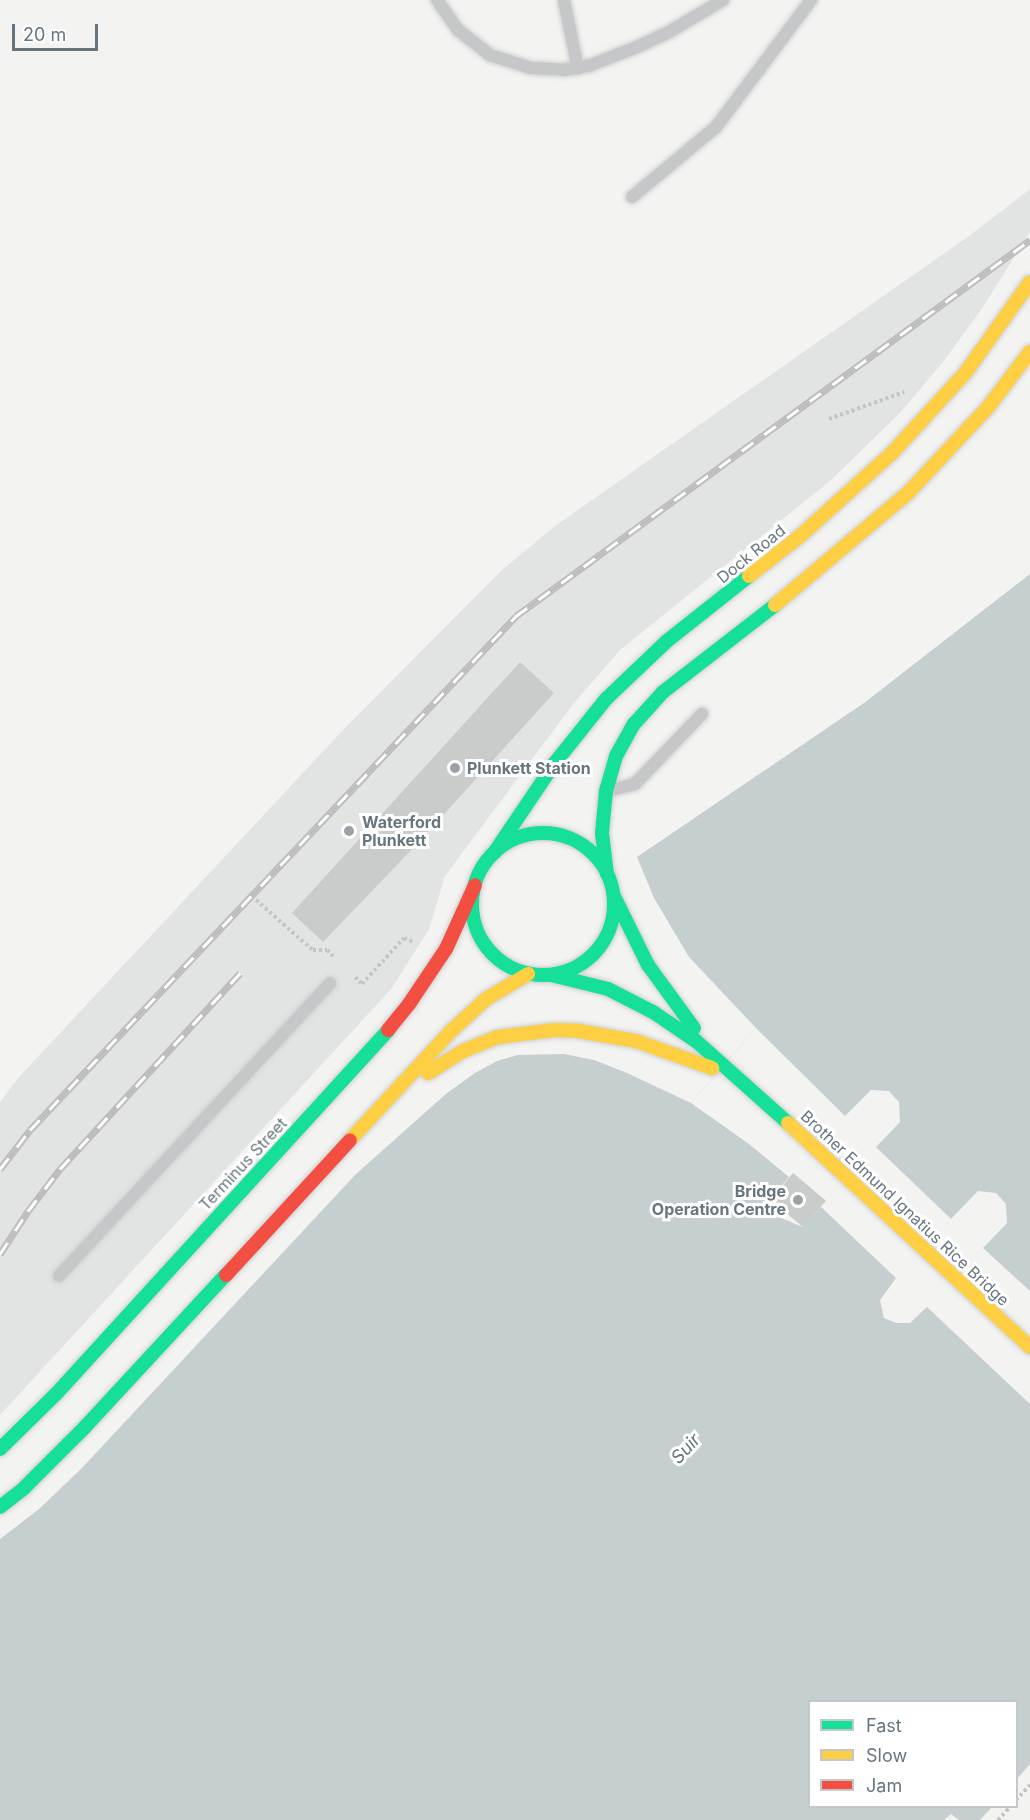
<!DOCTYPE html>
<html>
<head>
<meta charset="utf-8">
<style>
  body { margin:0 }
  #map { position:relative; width:1030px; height:1820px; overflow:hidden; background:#f3f3f2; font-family:Inter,sans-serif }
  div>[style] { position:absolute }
  .built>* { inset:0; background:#e2e3e3 }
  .water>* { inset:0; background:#c6cfd0 }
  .pier>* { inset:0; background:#f3f3f2 }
  .building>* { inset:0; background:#cacbcb; transform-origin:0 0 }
  .path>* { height:4px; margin-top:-2px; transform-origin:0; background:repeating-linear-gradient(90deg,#c4c5c5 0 3px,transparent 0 6px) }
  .roads { filter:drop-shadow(0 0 2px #cfd0d0) drop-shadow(0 0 2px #cfd0d0) }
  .lane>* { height:12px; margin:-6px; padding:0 6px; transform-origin:6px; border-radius:6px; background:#c6c7c8 }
  .fast>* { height:14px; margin:-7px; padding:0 7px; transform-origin:7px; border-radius:7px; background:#16e098 }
  .fast>.ring { margin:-7px; padding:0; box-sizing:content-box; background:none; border:14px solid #16e098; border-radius:50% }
  .slow>* { height:14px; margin:-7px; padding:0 7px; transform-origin:7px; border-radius:7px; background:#ffcf43 }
  .jam>* { height:14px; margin:-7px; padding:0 7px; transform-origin:7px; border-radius:7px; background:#f24e42 }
  .rail>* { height:7px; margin-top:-3.5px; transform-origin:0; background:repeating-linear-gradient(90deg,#fff 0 14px,#bdbdbe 0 28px); box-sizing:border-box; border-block:2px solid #bdbdbe }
  .dots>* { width:16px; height:16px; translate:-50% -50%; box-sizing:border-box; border:3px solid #fff; border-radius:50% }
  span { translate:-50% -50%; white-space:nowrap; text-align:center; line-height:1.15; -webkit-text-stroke:6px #fff; paint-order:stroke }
  .street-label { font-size:16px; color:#67767e }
  .poi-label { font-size:16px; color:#67767e; font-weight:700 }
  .left { translate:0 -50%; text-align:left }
  .right { translate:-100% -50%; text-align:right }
  .water-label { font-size:18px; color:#63777b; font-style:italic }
  .legend { position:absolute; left:808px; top:1700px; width:210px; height:108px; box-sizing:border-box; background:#fff; border:2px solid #c2c8cb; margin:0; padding:8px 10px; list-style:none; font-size:18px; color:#67767e }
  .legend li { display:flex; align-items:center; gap:12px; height:30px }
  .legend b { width:30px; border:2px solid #c2c8cb }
  .scale { position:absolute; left:12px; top:24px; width:86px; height:27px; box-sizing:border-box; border:3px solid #67767e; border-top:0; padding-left:8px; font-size:18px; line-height:21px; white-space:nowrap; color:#67767e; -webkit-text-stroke:4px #fff; paint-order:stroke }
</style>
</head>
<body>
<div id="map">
  <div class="built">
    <div style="clip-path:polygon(1030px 189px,1030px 232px,983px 307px,943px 362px,900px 413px,830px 481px,620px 650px,574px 703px,445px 876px,429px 929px,392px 988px,0 1415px,0 1102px,19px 1077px,344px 729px,502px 570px,555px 526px,969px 236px)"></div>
  </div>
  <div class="water">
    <div style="clip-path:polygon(1030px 574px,1030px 1764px,1017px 1779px,1016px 1702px,810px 1702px,810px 1806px,992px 1807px,980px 1820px,959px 1820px,951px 1814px,944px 1820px,0 1820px,0 1539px,39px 1509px,81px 1469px,356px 1174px,447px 1093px,475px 1073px,497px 1061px,518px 1055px,564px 1054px,594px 1060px,627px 1073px,691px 1103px,756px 1028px,689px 957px,654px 898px,637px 857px,864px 703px)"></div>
  </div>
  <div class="pier">
    <div style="clip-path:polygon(756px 1028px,845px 1116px,871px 1090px,889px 1091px,899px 1102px,900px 1122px,876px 1147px,951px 1219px,978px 1191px,996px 1193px,1006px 1204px,1007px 1223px,983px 1248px,1030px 1291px,1030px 1404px,927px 1307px,910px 1323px,896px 1323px,884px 1318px,880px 1300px,896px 1278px,821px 1207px,803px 1227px,776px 1216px,770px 1199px,789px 1177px,749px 1144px,691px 1103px)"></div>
  </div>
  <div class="building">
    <div style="clip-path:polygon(520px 662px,554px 693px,417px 844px,323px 942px,292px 913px)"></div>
    <div style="left:793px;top:1173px;width:43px;height:35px;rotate:40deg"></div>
  </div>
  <div class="path">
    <div style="left:829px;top:419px;width:80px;rotate:-19.8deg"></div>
    <div style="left:256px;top:900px;width:76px;rotate:41.3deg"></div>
    <div style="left:313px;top:950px;width:14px"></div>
    <div style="left:327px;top:950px;width:10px;rotate:45deg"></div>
    <div style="left:355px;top:977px;width:10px;rotate:45deg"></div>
    <div style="left:362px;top:984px;width:62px;rotate:-47.6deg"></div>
    <div style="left:404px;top:938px;width:12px;rotate:24deg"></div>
    <div style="left:1016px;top:1800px;width:21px;rotate:-47deg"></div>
    <div style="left:998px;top:1820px;width:19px;rotate:-47deg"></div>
  </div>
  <div class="roads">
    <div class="lane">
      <div style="left:437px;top:0;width:37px;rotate:55deg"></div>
      <div style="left:458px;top:30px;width:41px;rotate:38deg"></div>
      <div style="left:490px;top:55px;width:43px;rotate:17.6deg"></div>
      <div style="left:531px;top:68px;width:33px;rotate:3deg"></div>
      <div style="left:564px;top:70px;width:27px;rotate:-10deg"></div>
      <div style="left:591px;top:65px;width:49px;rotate:-21.4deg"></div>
      <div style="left:637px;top:47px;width:35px;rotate:-25deg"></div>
      <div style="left:669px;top:32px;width:63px;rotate:-30.7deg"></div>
      <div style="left:564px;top:0;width:70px;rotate:78.5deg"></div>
      <div style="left:632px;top:197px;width:109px;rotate:-39.8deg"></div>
      <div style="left:716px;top:127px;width:159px;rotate:-53.2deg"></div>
      <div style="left:611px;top:790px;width:25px;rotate:-14deg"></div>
      <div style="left:635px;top:784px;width:97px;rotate:-46.3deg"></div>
      <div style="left:59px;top:1276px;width:399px;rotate:-47.2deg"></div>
    </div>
    <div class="fast">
      <div class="ring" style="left:472px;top:833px;width:128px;height:128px"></div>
      <div style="left:494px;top:853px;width:107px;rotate:-56deg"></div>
      <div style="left:554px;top:764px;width:83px;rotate:-51.3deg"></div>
      <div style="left:606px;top:699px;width:84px;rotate:-43.6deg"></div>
      <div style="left:667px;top:641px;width:105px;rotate:-38.4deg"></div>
      <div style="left:607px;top:874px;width:41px;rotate:-97deg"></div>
      <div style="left:602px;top:833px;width:42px;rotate:-84.6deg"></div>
      <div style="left:606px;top:791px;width:36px;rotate:-74deg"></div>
      <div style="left:616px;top:756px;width:37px;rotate:-61deg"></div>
      <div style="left:634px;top:724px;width:43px;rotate:-47.8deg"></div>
      <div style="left:663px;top:692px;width:142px;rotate:-37.8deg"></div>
      <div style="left:614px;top:896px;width:77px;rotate:63.8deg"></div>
      <div style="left:648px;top:965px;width:78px;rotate:53.9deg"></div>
      <div style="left:551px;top:975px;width:59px;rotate:13.8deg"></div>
      <div style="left:608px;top:989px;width:51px;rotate:27.1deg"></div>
      <div style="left:653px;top:1012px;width:52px;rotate:34deg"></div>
      <div style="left:696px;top:1041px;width:123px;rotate:41.7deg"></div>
      <div style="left:0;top:1449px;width:78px;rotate:-44.5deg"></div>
      <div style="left:56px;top:1394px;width:493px;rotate:-47.6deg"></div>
      <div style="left:0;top:1507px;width:31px;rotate:-38deg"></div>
      <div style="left:24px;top:1488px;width:86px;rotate:-45deg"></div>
      <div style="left:85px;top:1427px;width:207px;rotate:-47.2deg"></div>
    </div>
    <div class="slow">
      <div style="left:749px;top:576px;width:63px;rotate:-38deg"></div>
      <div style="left:799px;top:537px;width:127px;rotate:-42.1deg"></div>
      <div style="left:893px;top:452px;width:108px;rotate:-47.6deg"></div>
      <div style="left:966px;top:372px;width:110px;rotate:-54.6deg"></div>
      <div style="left:775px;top:605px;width:174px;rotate:-40.1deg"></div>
      <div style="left:908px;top:493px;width:119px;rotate:-47deg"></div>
      <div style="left:989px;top:406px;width:68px;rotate:-52.8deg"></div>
      <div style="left:428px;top:1073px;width:41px;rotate:-32.2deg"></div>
      <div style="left:463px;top:1051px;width:38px;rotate:-22deg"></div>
      <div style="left:498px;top:1037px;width:57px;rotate:-7deg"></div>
      <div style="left:555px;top:1030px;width:24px;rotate:2deg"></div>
      <div style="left:579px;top:1031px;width:58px;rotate:10deg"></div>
      <div style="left:636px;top:1041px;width:81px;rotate:19.6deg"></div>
      <div style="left:788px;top:1123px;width:330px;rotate:42.8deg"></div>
      <div style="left:350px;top:1140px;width:147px;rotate:-47.2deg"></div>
      <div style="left:450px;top:1032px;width:49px;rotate:-42.5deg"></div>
      <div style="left:486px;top:999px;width:49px;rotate:-30.8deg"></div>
    </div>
    <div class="jam">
      <div style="left:388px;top:1030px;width:33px;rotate:-51deg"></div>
      <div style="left:409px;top:1004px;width:66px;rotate:-56.1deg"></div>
      <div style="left:446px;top:949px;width:70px;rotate:-65.6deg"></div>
      <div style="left:226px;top:1275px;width:183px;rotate:-47.4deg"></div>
    </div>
  </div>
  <div class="rail">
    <div style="left:0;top:1169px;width:49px;rotate:-52.4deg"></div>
    <div style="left:30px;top:1130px;width:707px;rotate:-46.6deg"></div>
    <div style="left:516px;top:616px;width:637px;rotate:-36.19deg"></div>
    <div style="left:0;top:1254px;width:51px;rotate:-56.9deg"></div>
    <div style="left:28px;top:1211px;width:53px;rotate:-52.7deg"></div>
    <div style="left:60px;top:1169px;width:266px;rotate:-47.4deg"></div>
  </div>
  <div class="dots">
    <div style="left:455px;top:768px;background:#98a2a7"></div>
    <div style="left:349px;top:831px;background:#98a2a7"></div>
    <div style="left:798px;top:1200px;background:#98a2a7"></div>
  </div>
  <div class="street-label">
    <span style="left:751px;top:554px;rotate:-39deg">Dock Road</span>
    <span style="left:243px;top:1164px;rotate:-47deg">Terminus Street</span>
    <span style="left:905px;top:1208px;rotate:43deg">Brother Edmund Ignatius Rice Bridge</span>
  </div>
  <div class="poi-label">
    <span class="left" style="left:467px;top:768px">Plunkett Station</span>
    <span class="left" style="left:362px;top:831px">Waterford<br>Plunkett</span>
    <span class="right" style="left:786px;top:1200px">Bridge<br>Operation Centre</span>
  </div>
  <div class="water-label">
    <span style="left:686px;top:1449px;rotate:-47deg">Suir</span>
  </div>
  <ul class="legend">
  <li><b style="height:8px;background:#16e098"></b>Fast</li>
  <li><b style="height:8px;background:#ffcf43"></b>Slow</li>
  <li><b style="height:8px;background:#f24e42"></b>Jam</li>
  </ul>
  <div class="scale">20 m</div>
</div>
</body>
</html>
